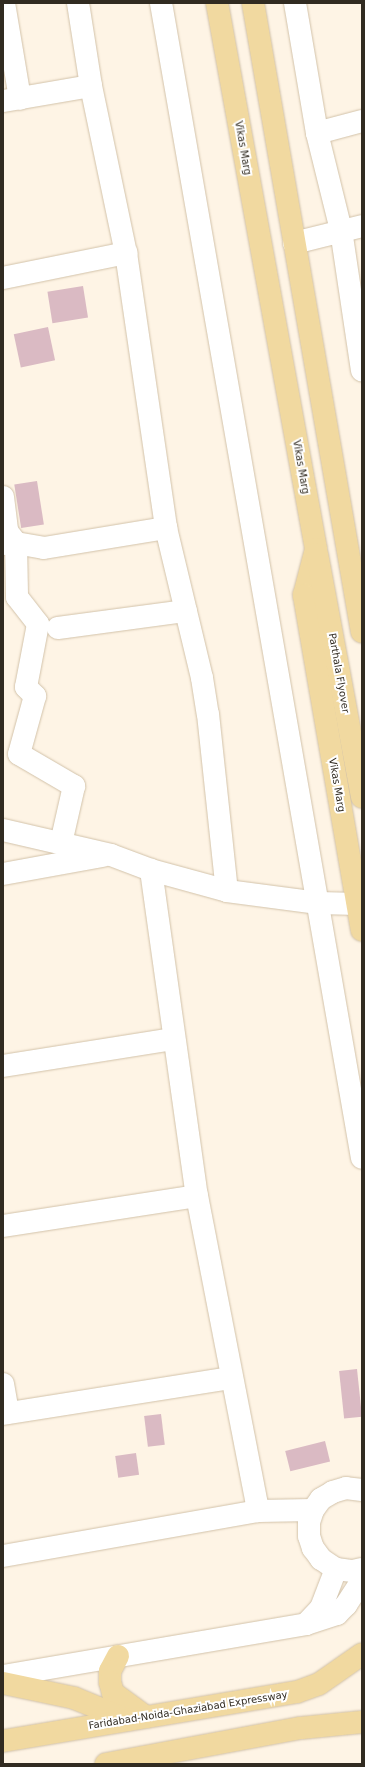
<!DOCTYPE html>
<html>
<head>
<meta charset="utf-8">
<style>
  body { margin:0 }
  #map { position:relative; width:365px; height:1767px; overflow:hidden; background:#fef4e5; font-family:"DejaVu Sans",sans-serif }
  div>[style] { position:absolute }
  .building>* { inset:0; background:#dabac3; transform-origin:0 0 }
  .roads { filter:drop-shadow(0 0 1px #d2c2a9) drop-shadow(0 0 1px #d2c2a9) }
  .minor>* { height:22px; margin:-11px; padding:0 11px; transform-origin:11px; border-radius:11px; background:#fff }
  .major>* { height:22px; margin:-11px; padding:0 11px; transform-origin:11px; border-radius:11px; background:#f1d9a0 }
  span { translate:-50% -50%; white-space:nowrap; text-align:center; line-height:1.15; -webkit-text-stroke:4px #fff; paint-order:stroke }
  .street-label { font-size:10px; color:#312b21 }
  .frame { position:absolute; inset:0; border:4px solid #312b21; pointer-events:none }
</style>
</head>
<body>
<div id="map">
  <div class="building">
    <div style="left:83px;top:286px;width:32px;height:36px;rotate:81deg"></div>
    <div style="left:48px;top:327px;width:34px;height:35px;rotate:78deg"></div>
    <div style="left:37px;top:481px;width:44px;height:23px;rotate:81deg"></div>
    <div style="left:357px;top:1369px;width:48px;height:18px;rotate:84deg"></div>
    <div style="left:161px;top:1414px;width:31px;height:17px;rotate:83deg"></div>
    <div style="left:325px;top:1441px;width:21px;height:41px;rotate:76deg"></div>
    <div style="left:136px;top:1453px;width:22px;height:21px;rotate:82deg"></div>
  </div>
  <div class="roads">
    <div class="minor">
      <div style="left:4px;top:3px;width:97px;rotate:80.5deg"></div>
      <div style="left:78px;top:3px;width:84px;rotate:81.1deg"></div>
      <div style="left:91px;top:86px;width:171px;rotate:78.2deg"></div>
      <div style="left:126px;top:253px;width:278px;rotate:81.7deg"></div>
      <div style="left:166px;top:528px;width:154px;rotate:76.5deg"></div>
      <div style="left:202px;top:678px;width:36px;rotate:81deg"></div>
      <div style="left:208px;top:714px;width:178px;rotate:83.9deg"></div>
      <div style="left:161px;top:3px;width:1172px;rotate:80.13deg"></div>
      <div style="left:295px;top:3px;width:132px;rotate:80.4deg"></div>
      <div style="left:317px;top:133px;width:100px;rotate:76.1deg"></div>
      <div style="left:341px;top:230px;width:142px;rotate:81.5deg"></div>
      <div style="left:3px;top:101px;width:89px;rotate:-9.7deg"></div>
      <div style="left:317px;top:133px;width:47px;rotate:-14.9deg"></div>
      <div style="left:294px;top:243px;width:70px;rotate:-14deg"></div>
      <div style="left:3px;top:278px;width:126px;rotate:-11.5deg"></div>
      <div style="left:3px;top:497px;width:34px;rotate:83deg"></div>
      <div style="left:7px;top:531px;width:15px;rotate:53deg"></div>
      <div style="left:16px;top:543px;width:28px;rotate:10deg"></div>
      <div style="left:44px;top:548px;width:124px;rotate:-9.3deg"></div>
      <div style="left:3px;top:544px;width:13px;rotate:-4deg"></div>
      <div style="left:16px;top:543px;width:54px;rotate:88.9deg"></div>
      <div style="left:17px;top:597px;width:34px;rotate:52deg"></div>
      <div style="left:38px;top:624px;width:64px;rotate:100.8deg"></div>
      <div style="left:26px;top:687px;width:13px;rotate:45deg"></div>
      <div style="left:35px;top:696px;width:60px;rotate:105.4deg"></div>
      <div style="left:19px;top:754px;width:64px;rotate:30.2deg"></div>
      <div style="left:74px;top:786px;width:58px;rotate:102.8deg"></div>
      <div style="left:58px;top:628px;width:129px;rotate:-7.6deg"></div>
      <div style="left:3px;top:830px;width:111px;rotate:13deg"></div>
      <div style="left:111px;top:855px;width:43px;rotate:20.6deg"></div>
      <div style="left:151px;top:870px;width:79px;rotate:15.4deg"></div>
      <div style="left:227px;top:891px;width:92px;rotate:7.5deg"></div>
      <div style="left:318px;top:903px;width:40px;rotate:1.4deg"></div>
      <div style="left:151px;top:870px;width:329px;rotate:82deg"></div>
      <div style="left:197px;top:1196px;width:321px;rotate:79deg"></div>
      <div style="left:3px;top:874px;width:101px;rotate:-10.3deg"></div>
      <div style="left:3px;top:1066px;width:173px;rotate:-9deg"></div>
      <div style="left:3px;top:1226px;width:196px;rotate:-8.8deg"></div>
      <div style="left:3px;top:1384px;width:29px;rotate:80deg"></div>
      <div style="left:3px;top:1414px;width:231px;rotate:-9deg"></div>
      <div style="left:362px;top:1490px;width:16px;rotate:-173deg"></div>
      <div style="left:346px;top:1488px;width:14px;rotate:163deg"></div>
      <div style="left:333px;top:1492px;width:14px;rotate:150deg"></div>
      <div style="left:321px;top:1499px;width:14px;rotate:126deg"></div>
      <div style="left:313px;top:1510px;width:13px;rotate:108deg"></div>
      <div style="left:309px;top:1522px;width:14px;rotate:90deg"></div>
      <div style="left:309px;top:1536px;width:13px;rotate:72deg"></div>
      <div style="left:313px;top:1548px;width:14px;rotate:54deg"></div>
      <div style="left:321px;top:1559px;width:18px;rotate:34deg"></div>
      <div style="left:336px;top:1569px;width:17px;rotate:7deg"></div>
      <div style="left:353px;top:1571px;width:9px;rotate:-13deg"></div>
      <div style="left:3px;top:1556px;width:259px;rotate:-10deg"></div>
      <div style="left:258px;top:1511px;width:55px;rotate:-1deg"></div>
      <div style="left:306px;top:1624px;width:22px;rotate:-47deg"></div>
      <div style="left:321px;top:1608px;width:42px;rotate:-69deg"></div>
      <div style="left:3px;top:1676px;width:307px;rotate:-9.7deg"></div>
      <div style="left:306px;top:1624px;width:33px;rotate:-18deg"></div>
      <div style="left:337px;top:1614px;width:13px;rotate:-45deg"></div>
      <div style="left:346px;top:1605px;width:30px;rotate:-57deg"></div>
    </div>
    <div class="major">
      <div style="left:217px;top:3px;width:555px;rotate:79.72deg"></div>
      <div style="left:316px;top:549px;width:48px;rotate:104.6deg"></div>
      <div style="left:304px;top:595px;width:340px;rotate:80.2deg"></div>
      <div style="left:253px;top:3px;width:638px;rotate:80.17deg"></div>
      <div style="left:317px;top:554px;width:247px;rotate:79.5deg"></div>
      <div style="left:118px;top:1656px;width:17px;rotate:118deg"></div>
      <div style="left:110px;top:1671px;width:11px;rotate:90deg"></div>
      <div style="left:110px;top:1682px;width:11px;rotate:75deg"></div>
      <div style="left:113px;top:1693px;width:41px;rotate:36deg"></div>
      <div style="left:3px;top:1683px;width:73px;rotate:11.9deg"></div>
      <div style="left:74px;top:1698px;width:58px;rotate:22.2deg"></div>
      <div style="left:3px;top:1741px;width:298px;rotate:-9.5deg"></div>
      <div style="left:297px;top:1692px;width:23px;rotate:-20deg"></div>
      <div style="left:319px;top:1684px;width:52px;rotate:-34.9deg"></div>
      <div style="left:106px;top:1764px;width:198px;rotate:-10.5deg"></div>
      <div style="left:301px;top:1728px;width:61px;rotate:-5.6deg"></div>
    </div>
  </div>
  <div class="street-label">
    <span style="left:243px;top:148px;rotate:80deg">Vikas Marg</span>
    <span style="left:301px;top:467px;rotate:80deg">Vikas Marg</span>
    <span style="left:339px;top:673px;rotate:80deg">Parthala Flyover</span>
    <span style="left:337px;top:785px;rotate:80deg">Vikas Marg</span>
    <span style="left:188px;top:1710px;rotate:-9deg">Faridabad-Noida-Ghaziabad Expressway</span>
  </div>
  <div class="frame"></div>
</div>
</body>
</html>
